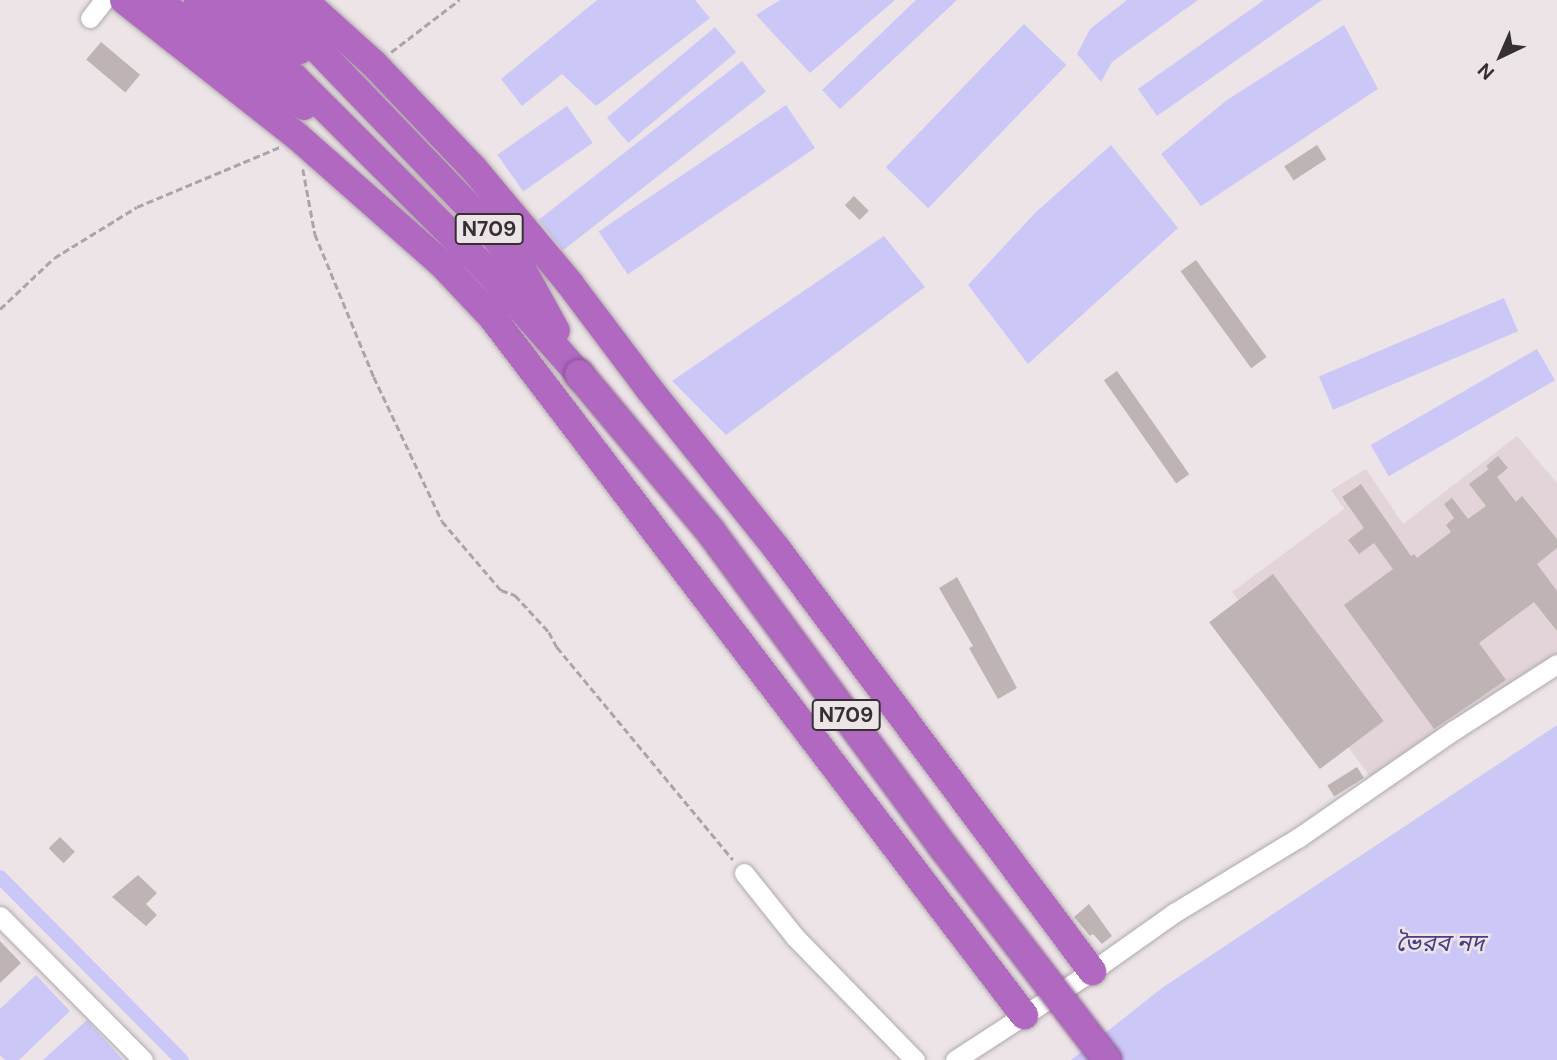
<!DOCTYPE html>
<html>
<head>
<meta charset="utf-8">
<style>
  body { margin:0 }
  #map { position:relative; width:1557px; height:1060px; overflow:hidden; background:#ede4e7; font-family:"DM Sans","Noto Sans Bengali",sans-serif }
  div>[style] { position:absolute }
  .built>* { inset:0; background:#e3d4da }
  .water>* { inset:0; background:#cbc8f8; transform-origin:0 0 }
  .canal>* { height:14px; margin:-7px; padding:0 7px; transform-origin:7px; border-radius:7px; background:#cbc8f8 }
  .building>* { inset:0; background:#bdb4b3; transform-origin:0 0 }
  .path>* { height:2.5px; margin-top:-1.25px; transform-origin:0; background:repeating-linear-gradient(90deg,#aca5a8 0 7px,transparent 0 10.5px) }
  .roads { filter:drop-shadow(0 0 2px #b0a9ac) drop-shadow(0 0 2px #b0a9ac) }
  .minor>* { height:19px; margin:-9.5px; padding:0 9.5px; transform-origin:9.5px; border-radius:9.5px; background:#fff }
  .highway>* { height:28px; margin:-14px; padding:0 14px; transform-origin:14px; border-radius:14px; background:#b068c1 }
  .bridges { filter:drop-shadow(0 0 2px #85558f) drop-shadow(0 0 2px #85558f) }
  .highway-bridge>* { height:28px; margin:-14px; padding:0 14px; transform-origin:14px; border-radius:14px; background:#b068c1 }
  span { translate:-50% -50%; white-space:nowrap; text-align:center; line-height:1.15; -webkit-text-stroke:5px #ede4e7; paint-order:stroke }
  .shield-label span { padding:2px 5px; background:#ede4e7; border:2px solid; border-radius:5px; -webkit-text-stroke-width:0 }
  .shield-label { font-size:21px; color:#353133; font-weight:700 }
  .water-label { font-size:24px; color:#493e84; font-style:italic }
  .north { position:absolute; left:1466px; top:21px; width:70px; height:70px; -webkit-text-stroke:5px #ede4e7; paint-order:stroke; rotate:224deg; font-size:19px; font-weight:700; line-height:28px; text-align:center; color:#353133 }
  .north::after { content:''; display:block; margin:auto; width:24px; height:32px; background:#353133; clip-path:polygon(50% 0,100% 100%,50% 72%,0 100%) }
</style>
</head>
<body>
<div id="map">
  <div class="built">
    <div style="clip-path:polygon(1517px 436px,1557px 483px,1557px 658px,1372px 779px,1232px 592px,1344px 509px,1331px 490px,1366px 469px,1403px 524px)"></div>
  </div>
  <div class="water">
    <div style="clip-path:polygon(597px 0,695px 0,710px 18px,596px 106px,562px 74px,522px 106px,501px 79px)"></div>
    <div style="clip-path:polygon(780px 0,895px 0,810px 73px,756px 15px)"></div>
    <div style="clip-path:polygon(916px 0,957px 0,840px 109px,822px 90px)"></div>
    <div style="clip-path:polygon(1127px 0,1198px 0,1112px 62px,1101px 82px,1077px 54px,1090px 29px)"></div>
    <div style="clip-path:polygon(1264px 0,1322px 0,1157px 116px,1138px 89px)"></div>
    <div style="left:1024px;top:24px;width:59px;height:199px;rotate:44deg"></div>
    <div style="clip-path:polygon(1344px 25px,1378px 89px,1201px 206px,1161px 154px,1227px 100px)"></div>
    <div style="left:715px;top:27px;width:33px;height:141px;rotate:50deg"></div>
    <div style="left:742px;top:61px;width:39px;height:258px;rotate:52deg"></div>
    <div style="left:786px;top:105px;width:52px;height:226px;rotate:56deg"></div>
    <div style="left:567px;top:106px;width:45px;height:85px;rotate:55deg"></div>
    <div style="clip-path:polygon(1111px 145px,1178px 228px,1028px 364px,968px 285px,1035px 213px)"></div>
    <div style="clip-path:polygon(884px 236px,925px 287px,726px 435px,672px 381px)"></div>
    <div style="left:1504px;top:298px;width:36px;height:201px;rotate:67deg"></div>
    <div style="left:1537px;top:349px;width:36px;height:192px;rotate:60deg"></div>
    <div style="clip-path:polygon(1557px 725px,1557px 1060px,1071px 1060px,1162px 988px)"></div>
    <div style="clip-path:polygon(36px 975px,70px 1011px,19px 1060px,5px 1060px,0 1055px,0 1009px)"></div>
    <div style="clip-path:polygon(87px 1020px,123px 1060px,43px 1060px)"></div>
  </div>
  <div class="canal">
    <div style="left:0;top:877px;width:258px;rotate:45.2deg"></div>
  </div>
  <div class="building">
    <div style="left:101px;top:42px;width:51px;height:23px;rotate:40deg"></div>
    <div style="left:1317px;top:145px;width:17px;height:39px;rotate:57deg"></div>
    <div style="left:854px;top:196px;width:21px;height:13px;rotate:45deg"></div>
    <div style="left:1196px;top:260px;width:120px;height:19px;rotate:54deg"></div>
    <div style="left:1117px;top:371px;width:126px;height:16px;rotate:55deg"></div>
    <div style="clip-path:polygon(1498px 456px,1508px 468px,1497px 477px,1516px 502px,1522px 496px,1557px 539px,1557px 548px,1537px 564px,1557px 591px,1557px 631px,1534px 602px,1479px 643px,1506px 680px,1434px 729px,1344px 605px,1393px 569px,1374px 543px,1359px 554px,1348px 540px,1364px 528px,1342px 497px,1361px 484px,1411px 556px,1414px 554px,1417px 558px,1451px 532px,1446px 525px,1454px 518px,1444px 504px,1452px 498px,1468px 519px,1486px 506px,1469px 484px,1489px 469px,1486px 466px)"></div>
    <div style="left:1273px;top:574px;width:184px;height:80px;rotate:53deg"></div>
    <div style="clip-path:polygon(957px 577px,1017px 688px,998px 699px,969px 648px,973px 646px,939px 588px)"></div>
    <div style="left:1357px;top:767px;width:13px;height:35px;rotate:58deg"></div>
    <div style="left:60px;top:837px;width:21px;height:16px;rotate:45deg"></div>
    <div style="clip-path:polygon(138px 875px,157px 893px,146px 904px,157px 915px,146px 926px,112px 897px)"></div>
    <div style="clip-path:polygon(1089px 904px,1112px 936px,1102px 944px,1093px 934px,1090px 936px,1074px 917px)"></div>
    <div style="clip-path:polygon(0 941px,21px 963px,0 983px)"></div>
  </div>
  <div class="path">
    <div style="left:391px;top:52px;width:86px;rotate:-37.4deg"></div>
    <div style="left:303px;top:169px;width:66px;rotate:79.5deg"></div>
    <div style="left:315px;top:234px;width:155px;rotate:67.6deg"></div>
    <div style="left:374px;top:377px;width:159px;rotate:64.7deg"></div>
    <div style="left:442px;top:521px;width:91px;rotate:49.5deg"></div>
    <div style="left:501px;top:590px;width:15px;rotate:20deg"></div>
    <div style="left:515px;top:595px;width:50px;rotate:47.4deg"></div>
    <div style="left:549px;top:632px;width:17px;rotate:62deg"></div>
    <div style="left:557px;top:647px;width:276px;rotate:50.4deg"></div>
    <div style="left:0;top:309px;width:74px;rotate:-43.4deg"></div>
    <div style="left:54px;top:258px;width:97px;rotate:-31.6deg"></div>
    <div style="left:137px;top:207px;width:155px;rotate:-22.8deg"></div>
  </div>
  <div class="roads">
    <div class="minor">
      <div style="left:90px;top:18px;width:23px;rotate:-52deg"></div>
      <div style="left:744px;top:873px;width:82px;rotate:51.4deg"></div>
      <div style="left:795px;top:937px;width:172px;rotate:45.7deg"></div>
      <div style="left:0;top:916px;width:203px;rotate:45.2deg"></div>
      <div style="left:955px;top:1060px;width:163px;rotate:-33deg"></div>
      <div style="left:1092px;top:971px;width:100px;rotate:-35.3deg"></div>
      <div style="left:1174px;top:913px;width:145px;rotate:-31.2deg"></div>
      <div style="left:1298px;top:838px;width:190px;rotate:-34.7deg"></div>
      <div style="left:1454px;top:730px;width:122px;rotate:-32.7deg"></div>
    </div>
    <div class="highway">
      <div style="left:124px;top:0;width:221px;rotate:38.2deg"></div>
      <div style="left:298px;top:137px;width:193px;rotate:41.4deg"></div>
      <div style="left:443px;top:265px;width:71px;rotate:46.7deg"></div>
      <div style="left:492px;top:317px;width:878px;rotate:52.69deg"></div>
      <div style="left:156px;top:0;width:182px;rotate:35.6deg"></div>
      <div style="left:198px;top:0;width:124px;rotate:38.8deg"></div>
      <div style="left:295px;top:78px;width:270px;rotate:45deg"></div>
      <div style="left:486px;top:269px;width:140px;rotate:48.5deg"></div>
      <div style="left:232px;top:0;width:84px;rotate:36.7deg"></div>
      <div style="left:270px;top:0;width:298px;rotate:46.1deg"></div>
      <div style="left:477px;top:215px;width:72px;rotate:50.6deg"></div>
      <div style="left:523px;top:271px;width:68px;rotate:61.2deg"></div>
      <div style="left:303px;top:0;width:96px;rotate:42deg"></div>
      <div style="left:374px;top:64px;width:145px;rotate:46.4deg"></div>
      <div style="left:474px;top:169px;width:150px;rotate:50.1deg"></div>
      <div style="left:570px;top:284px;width:131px;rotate:53deg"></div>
      <div style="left:649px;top:389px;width:205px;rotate:51.3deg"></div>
      <div style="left:777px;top:549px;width:527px;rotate:53.26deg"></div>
    </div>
  </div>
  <div class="bridges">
    <div class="highway-bridge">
      <div style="left:579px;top:374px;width:206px;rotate:50.1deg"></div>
      <div style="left:711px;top:532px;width:393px;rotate:53.6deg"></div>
      <div style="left:944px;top:848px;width:267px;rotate:52.4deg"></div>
    </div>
  </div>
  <div class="shield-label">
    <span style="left:489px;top:229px">N709</span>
    <span style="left:846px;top:715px">N709</span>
  </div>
  <div class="water-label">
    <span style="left:1440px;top:943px">ভৈরব নদ</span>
  </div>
  <div class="north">N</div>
</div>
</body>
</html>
